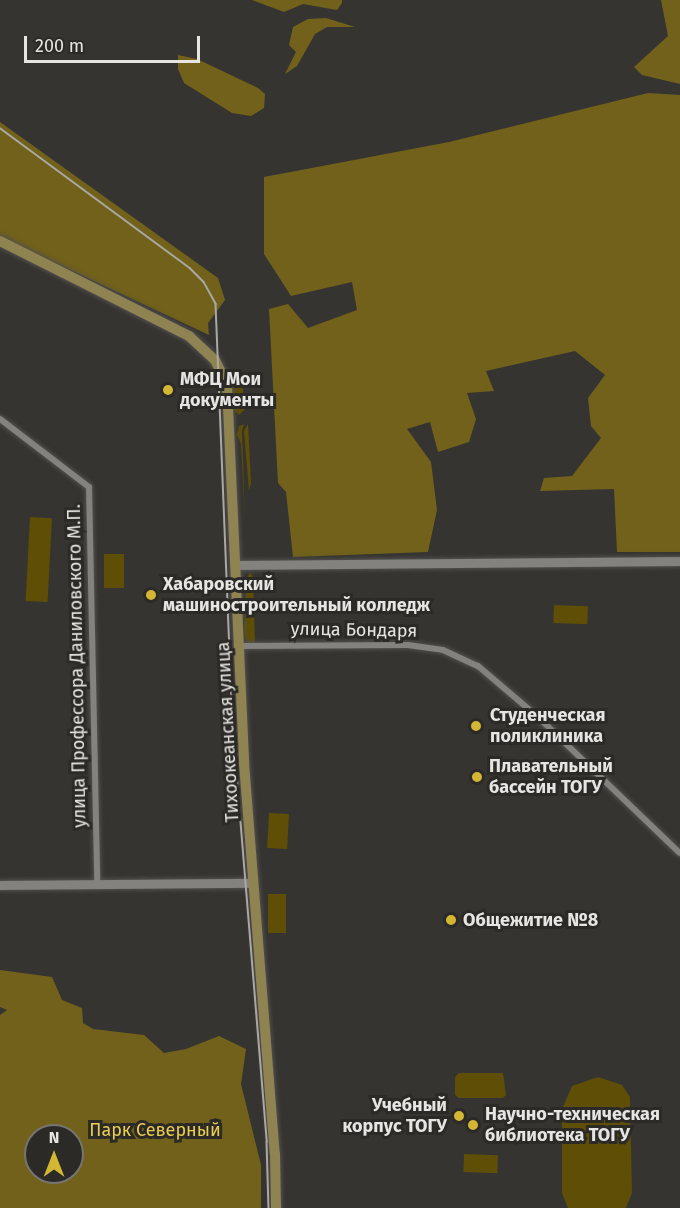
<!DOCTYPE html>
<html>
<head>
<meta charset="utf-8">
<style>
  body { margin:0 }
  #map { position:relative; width:680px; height:1208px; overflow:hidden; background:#353431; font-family:"Fira Sans",sans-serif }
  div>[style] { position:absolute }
  .green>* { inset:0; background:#5e4e06; transform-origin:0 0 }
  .forest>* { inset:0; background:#72611a }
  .roads { filter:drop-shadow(0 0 2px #51504e) drop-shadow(0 0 2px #51504e) }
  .minor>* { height:6px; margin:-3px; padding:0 3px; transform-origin:3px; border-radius:3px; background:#83827e }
  .secondary>* { height:9px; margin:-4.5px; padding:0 4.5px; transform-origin:4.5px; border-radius:4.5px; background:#83827e }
  .primary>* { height:10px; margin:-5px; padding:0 5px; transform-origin:5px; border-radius:5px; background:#8f8351 }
  .tram>* { height:1.5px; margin:-0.75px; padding:0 0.75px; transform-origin:0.75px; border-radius:0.75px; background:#a9a8a5 }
  .dots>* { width:16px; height:16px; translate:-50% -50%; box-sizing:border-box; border:3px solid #2b2a27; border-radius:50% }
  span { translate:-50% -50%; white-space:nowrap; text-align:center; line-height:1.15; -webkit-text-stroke:6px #2b2a27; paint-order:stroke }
  .poi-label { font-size:18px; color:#e6e5e3; font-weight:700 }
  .left { translate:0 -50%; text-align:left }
  .right { translate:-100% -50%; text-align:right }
  .street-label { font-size:18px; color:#e6e5e3 }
  .park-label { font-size:18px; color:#eacc51 }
  .north { position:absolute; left:24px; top:1124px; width:60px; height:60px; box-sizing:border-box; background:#2b2a27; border:2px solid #767572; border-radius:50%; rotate:0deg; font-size:16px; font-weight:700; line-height:24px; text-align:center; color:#e6e5e3 }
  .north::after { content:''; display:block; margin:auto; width:21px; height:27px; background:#d4b635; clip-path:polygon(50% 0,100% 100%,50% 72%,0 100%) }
  .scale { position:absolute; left:24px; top:36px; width:176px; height:27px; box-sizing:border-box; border:3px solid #e6e5e3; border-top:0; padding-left:8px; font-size:18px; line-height:21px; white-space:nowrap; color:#e6e5e3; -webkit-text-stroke:4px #2b2a27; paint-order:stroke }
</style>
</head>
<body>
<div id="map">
  <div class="green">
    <div style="clip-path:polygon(237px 378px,242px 382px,245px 409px,239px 415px,234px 410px,232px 385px)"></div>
    <div style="clip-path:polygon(244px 424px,242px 430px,245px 520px,241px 444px,237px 435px,239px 426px)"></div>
    <div style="clip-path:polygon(248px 424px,251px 483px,249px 491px,244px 431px)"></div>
    <div style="left:30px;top:517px;width:22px;height:84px;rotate:3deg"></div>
    <div style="left:104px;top:554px;width:20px;height:34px"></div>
    <div style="clip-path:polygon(250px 572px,253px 577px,255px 644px,248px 643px,244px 634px,246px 580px)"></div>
    <div style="left:554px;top:605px;width:34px;height:18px;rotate:2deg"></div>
    <div style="left:269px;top:813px;width:20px;height:35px;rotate:3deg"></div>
    <div style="left:268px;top:894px;width:18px;height:39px"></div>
    <div style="clip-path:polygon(459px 1073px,503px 1073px,506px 1095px,503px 1098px,459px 1098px,455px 1095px,455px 1077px)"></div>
    <div style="clip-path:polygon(598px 1077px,622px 1085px,630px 1097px,632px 1193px,626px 1208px,568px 1208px,562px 1193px,562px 1109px,572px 1086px)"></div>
    <div style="left:464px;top:1154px;width:34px;height:18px;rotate:2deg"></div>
  </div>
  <div class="forest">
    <div style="clip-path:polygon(252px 0,342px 0,342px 3px,337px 10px,303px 4px,284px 12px)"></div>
    <div style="clip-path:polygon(661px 0,680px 0,680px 84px,642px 75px,634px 67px,668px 36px)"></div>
    <div style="clip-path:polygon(326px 18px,355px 27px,327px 27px,315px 34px,297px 66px,285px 74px,296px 52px,289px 45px,293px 27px,308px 19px)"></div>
    <div style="clip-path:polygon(178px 55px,197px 59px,258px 88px,265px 94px,264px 108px,251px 116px,232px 113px,184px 83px,178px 69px)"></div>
    <div style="clip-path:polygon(648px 93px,680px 95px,680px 552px,617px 552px,614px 489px,540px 491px,544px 478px,572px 476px,601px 438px,591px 426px,588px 398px,605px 375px,575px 351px,486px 371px,494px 391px,467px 393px,476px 419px,469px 442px,438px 452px,430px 422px,407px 429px,431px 462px,437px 510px,428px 552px,293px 557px,286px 492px,278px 483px,269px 309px,288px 304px,308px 328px,357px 310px,352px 282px,291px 296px,264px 254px,264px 177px,449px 142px)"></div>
    <div style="clip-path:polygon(0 122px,218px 278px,225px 300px,208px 323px,209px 335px,0 237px)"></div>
    <div style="clip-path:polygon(evenodd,0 970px,52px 977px,62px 1000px,82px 1008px,83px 1023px,93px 1029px,144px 1035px,164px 1053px,186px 1049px,219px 1036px,246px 1049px,241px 1084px,261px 1165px,261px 1208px,0 1208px,0 1015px,7px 1010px,0 1007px,0 970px,36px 1136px,72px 1136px,72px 1172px,36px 1172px,36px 1136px)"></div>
  </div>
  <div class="roads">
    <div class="minor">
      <div style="left:0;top:419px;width:112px;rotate:37.4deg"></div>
      <div style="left:89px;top:487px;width:397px;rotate:88.8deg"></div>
      <div style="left:240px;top:646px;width:168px;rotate:-0.3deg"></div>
      <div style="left:408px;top:645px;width:35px;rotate:8deg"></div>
      <div style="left:443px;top:650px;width:38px;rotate:25deg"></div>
      <div style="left:478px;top:666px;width:80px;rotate:40.4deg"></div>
      <div style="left:539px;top:718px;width:195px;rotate:43.8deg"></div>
    </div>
    <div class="secondary">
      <div style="left:237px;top:565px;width:443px;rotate:-0.5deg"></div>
      <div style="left:0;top:885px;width:253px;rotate:-0.5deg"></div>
    </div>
    <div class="primary">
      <div style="left:0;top:241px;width:212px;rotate:26.7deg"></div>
      <div style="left:189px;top:336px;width:35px;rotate:43deg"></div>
      <div style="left:215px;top:360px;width:28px;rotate:64deg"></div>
      <div style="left:227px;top:385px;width:378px;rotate:87.4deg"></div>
      <div style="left:244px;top:763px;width:392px;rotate:85.5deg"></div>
      <div style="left:275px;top:1154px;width:54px;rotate:88.9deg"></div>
    </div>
  </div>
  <div class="tram">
    <div style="left:0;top:128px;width:236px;rotate:36.4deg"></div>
    <div style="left:190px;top:268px;width:20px;rotate:45deg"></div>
    <div style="left:204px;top:282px;width:25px;rotate:61deg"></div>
    <div style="left:216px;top:304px;width:421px;rotate:87.7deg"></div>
    <div style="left:233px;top:725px;width:418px;rotate:85.3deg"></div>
    <div style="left:267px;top:1142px;width:66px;rotate:88.3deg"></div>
  </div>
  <div class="dots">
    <div style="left:168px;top:390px;background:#d4b635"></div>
    <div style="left:151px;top:595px;background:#d4b635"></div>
    <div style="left:476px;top:726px;background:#d4b635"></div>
    <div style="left:477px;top:777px;background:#d4b635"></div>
    <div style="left:451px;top:920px;background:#d4b635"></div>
    <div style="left:459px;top:1116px;background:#d4b635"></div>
    <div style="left:473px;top:1125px;background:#d4b635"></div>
  </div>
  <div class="poi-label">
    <span class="left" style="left:180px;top:390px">МФЦ Мои<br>документы</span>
    <span class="left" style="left:163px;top:595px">Хабаровский<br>машиностроительный колледж</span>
    <span class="left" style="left:490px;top:726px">Студенческая<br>поликлиника</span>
    <span class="left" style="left:489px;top:777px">Плавательный<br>бассейн ТОГУ</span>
    <span class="left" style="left:463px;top:920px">Общежитие №8</span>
    <span class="right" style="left:447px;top:1116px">Учебный<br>корпус ТОГУ</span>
    <span class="left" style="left:485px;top:1125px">Научно-техническая<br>библиотека ТОГУ</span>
  </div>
  <div class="street-label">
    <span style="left:354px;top:630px;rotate:1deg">улица Бондаря</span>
    <span style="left:77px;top:666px;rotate:-91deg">улица Профессора Даниловского М.П.</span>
    <span style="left:228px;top:732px;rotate:-93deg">Тихоокеанская улица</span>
  </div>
  <div class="park-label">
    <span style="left:155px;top:1130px">Парк Северный</span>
  </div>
  <div class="north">N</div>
  <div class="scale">200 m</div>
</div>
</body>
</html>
